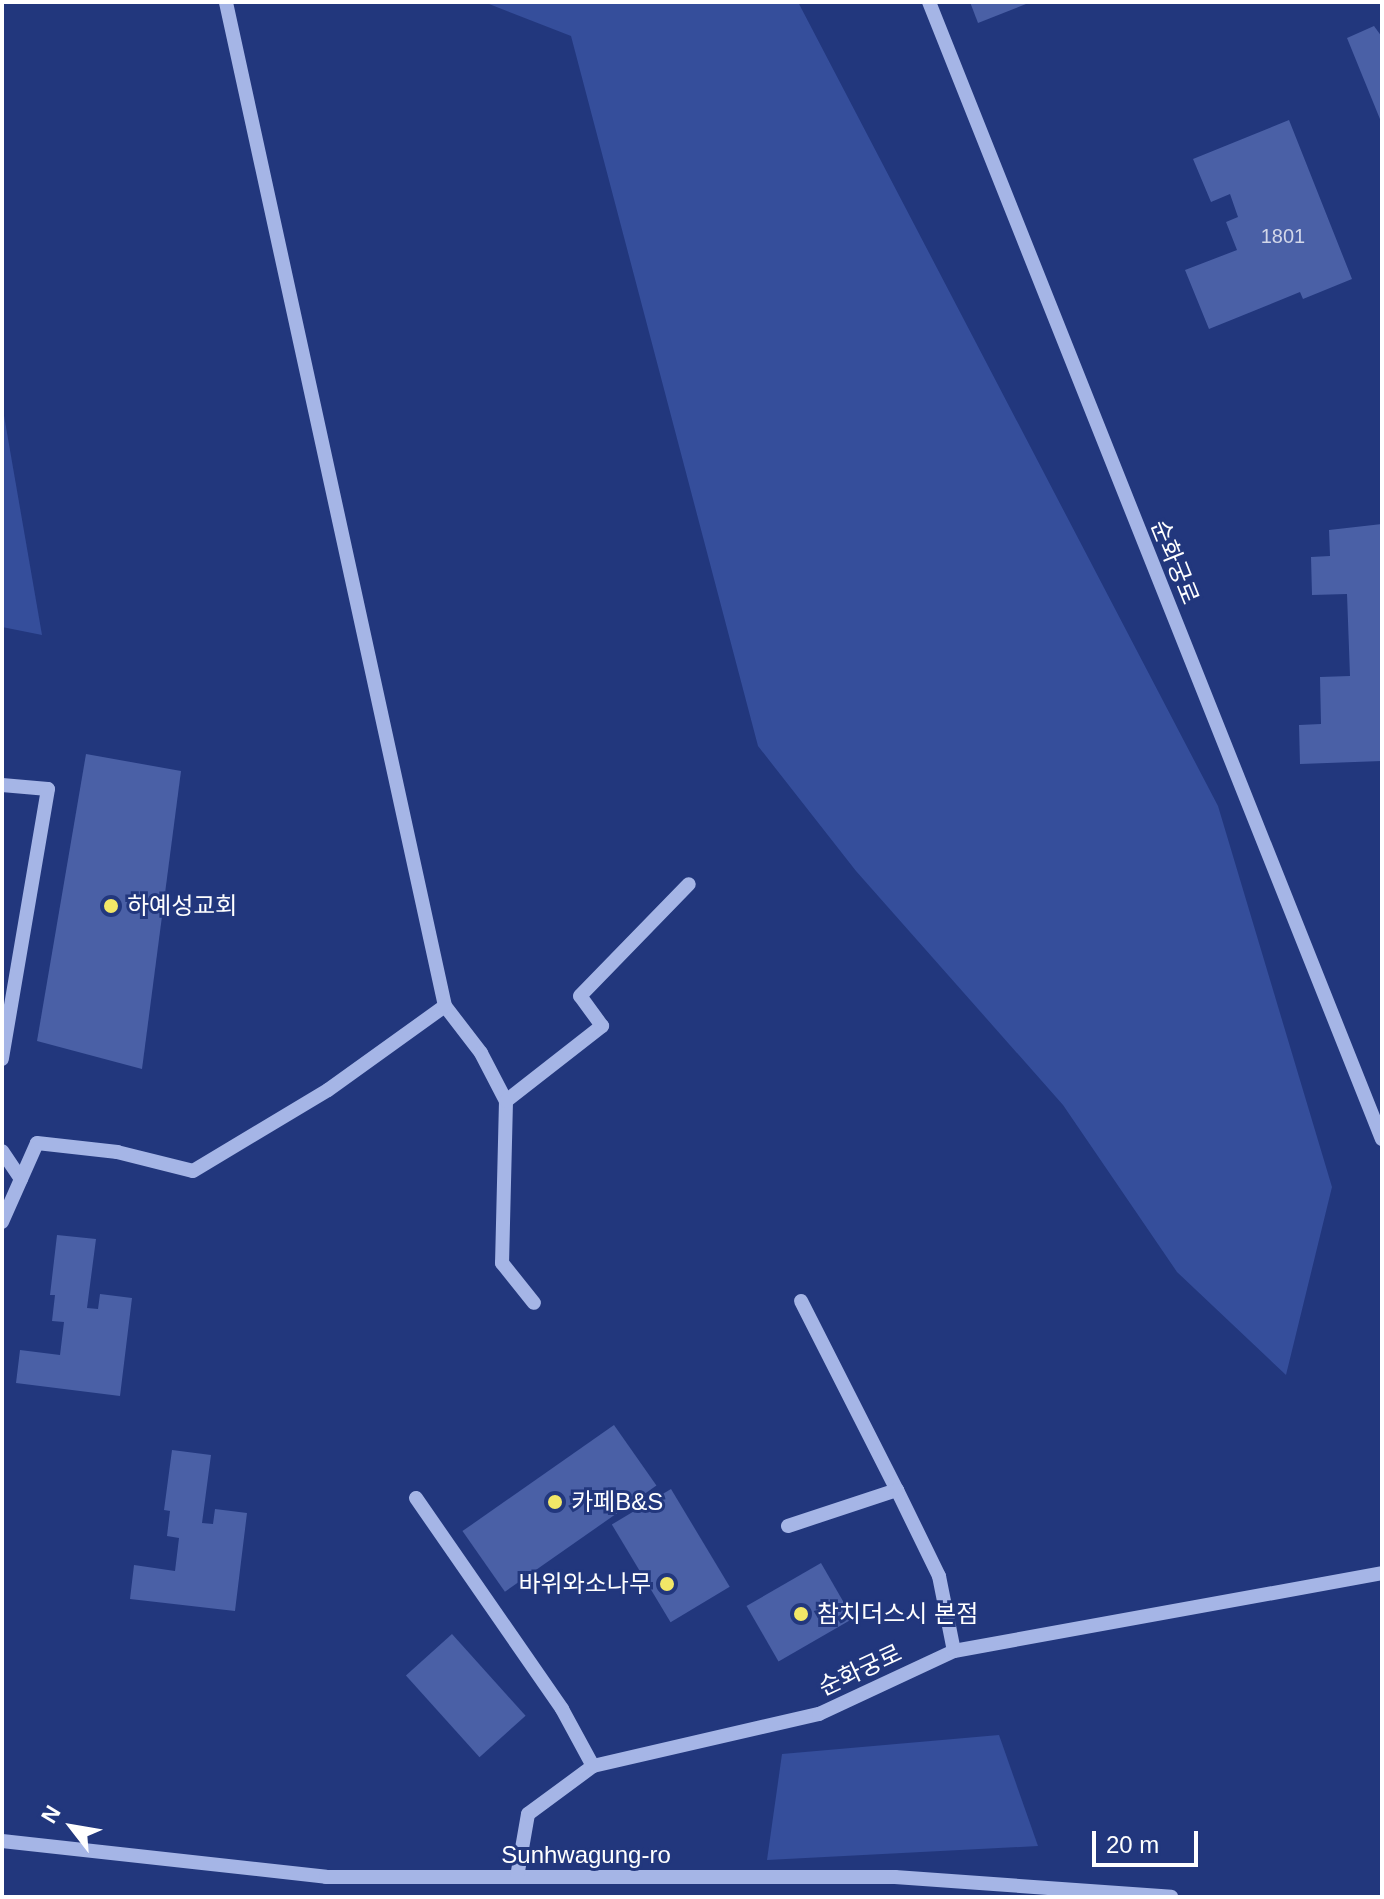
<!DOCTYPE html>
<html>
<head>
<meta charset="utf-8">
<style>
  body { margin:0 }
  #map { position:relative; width:1384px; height:1899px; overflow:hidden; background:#22377d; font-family:Arial,"Noto Sans KR",sans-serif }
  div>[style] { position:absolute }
  .green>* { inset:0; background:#354e9b }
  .building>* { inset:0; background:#4a60a6; transform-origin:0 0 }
  .minor>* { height:14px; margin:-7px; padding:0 7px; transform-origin:7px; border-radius:7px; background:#a5b5e6 }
  .dots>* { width:22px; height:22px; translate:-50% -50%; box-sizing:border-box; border:4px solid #22377d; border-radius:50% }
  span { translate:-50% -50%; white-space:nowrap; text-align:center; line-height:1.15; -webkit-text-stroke:6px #22377d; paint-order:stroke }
  .number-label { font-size:20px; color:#d2d7e9 }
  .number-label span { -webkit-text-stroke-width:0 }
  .street-label { font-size:24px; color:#fff }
  .poi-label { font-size:24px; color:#fff }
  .left { translate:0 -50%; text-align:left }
  .right { translate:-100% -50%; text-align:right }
  .frame { position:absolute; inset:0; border:4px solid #fff; pointer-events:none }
  .north { position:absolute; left:32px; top:1787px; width:80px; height:80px; -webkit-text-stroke:6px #22377d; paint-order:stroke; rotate:301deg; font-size:22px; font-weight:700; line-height:32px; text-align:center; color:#fff }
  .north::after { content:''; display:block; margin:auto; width:28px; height:36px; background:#fff; clip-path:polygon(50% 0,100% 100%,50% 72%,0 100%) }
  .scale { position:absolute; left:1092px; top:1831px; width:106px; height:36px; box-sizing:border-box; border:4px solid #fff; border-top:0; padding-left:10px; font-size:24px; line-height:28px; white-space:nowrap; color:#fff; -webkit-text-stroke:6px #22377d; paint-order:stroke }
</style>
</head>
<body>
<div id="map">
  <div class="green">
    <div style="clip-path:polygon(484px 2px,798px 2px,1218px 806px,1332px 1187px,1286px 1375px,1177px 1272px,1063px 1105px,856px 871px,758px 746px,571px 36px)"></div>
    <div style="clip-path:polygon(2px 404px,42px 635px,2px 627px)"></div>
    <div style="clip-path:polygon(999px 1735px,1038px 1846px,767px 1860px,782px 1754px)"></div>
  </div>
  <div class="building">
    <div style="clip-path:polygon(970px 2px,1031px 2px,978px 23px)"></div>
    <div style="clip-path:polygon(1374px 26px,1382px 37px,1382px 124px,1347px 38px)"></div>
    <div style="clip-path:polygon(1289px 120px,1352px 279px,1303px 299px,1300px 292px,1209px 329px,1185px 270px,1237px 250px,1226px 222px,1238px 217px,1230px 194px,1211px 202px,1193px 159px)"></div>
    <div style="clip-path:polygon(1382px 524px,1382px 761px,1300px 764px,1299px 725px,1321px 724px,1320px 677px,1350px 676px,1347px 594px,1312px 595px,1311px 557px,1330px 556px,1329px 530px)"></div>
    <div style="clip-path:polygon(86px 754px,181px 771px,142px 1069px,37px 1041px)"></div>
    <div style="clip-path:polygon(57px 1235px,96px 1239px,87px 1308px,98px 1309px,100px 1294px,132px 1298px,120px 1396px,16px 1383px,20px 1350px,60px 1355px,64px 1322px,52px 1321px,55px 1295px,50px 1295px)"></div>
    <div style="left:614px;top:1425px;width:74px;height:185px;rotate:55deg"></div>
    <div style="clip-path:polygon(172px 1450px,211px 1455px,202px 1523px,213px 1524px,215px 1509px,247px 1513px,235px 1611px,130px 1599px,134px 1565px,175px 1571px,179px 1538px,167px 1536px,170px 1511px,164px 1510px)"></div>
    <div style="left:671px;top:1489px;width:114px;height:69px;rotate:59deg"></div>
    <div style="left:821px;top:1563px;width:64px;height:86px;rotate:60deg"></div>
    <div style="left:452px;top:1634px;width:110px;height:62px;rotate:48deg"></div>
  </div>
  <div class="minor">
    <div style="left:929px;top:2px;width:1224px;rotate:68.28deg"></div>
    <div style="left:2px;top:785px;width:46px;rotate:5deg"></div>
    <div style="left:48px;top:789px;width:274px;rotate:99.7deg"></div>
    <div style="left:445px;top:1006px;width:59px;rotate:52.5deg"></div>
    <div style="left:481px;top:1053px;width:54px;rotate:62.5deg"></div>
    <div style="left:506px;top:1101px;width:162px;rotate:91.4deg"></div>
    <div style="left:502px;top:1263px;width:51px;rotate:51.3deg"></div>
    <div style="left:506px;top:1101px;width:122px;rotate:-38deg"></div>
    <div style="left:602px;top:1026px;width:37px;rotate:-126deg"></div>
    <div style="left:580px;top:996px;width:156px;rotate:-45.8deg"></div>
    <div style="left:2px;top:1151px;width:34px;rotate:56deg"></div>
    <div style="left:2px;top:1222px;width:86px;rotate:-66.1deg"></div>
    <div style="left:37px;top:1143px;width:81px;rotate:6.4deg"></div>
    <div style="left:117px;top:1152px;width:78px;rotate:14deg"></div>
    <div style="left:193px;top:1171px;width:157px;rotate:-31deg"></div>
    <div style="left:328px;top:1090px;width:144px;rotate:-35.7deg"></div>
    <div style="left:445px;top:1006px;width:1028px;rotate:-102.31deg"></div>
    <div style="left:801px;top:1301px;width:212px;rotate:63.1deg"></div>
    <div style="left:416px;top:1498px;width:257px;rotate:55.3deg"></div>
    <div style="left:562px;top:1709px;width:65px;rotate:61.5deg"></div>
    <div style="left:788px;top:1526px;width:115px;rotate:-18.3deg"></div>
    <div style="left:897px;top:1490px;width:96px;rotate:64deg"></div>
    <div style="left:939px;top:1576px;width:76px;rotate:78.7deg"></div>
    <div style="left:2px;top:1841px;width:326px;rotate:6.3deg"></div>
    <div style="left:326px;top:1877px;width:569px"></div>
    <div style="left:895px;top:1877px;width:277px;rotate:4.1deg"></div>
    <div style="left:517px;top:1877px;width:64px;rotate:-80.1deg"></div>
    <div style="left:528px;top:1814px;width:81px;rotate:-36.4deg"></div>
    <div style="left:593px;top:1766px;width:232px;rotate:-13deg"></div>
    <div style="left:819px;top:1714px;width:149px;rotate:-25deg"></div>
    <div style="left:954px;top:1651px;width:435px;rotate:-10.3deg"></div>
  </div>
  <div class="dots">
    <div style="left:111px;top:906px;background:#f2e767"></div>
    <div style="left:555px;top:1502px;background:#f2e767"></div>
    <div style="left:667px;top:1584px;background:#f2e767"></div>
    <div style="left:801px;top:1614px;background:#f2e767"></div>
  </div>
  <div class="number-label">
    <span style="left:1283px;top:236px">1801</span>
  </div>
  <div class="street-label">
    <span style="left:1175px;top:562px;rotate:68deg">순화궁로</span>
    <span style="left:860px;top:1670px;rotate:-25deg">순화궁로</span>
    <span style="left:586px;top:1855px">Sunhwagung-ro</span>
  </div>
  <div class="poi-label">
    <span class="left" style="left:127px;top:906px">하예성교회</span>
    <span class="left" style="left:571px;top:1502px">카페B&amp;S</span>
    <span class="right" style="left:651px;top:1584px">바위와소나무</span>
    <span class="left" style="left:817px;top:1614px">참치더스시 본점</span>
  </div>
  <div class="frame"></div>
  <div class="north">N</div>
  <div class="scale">20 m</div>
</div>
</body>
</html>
